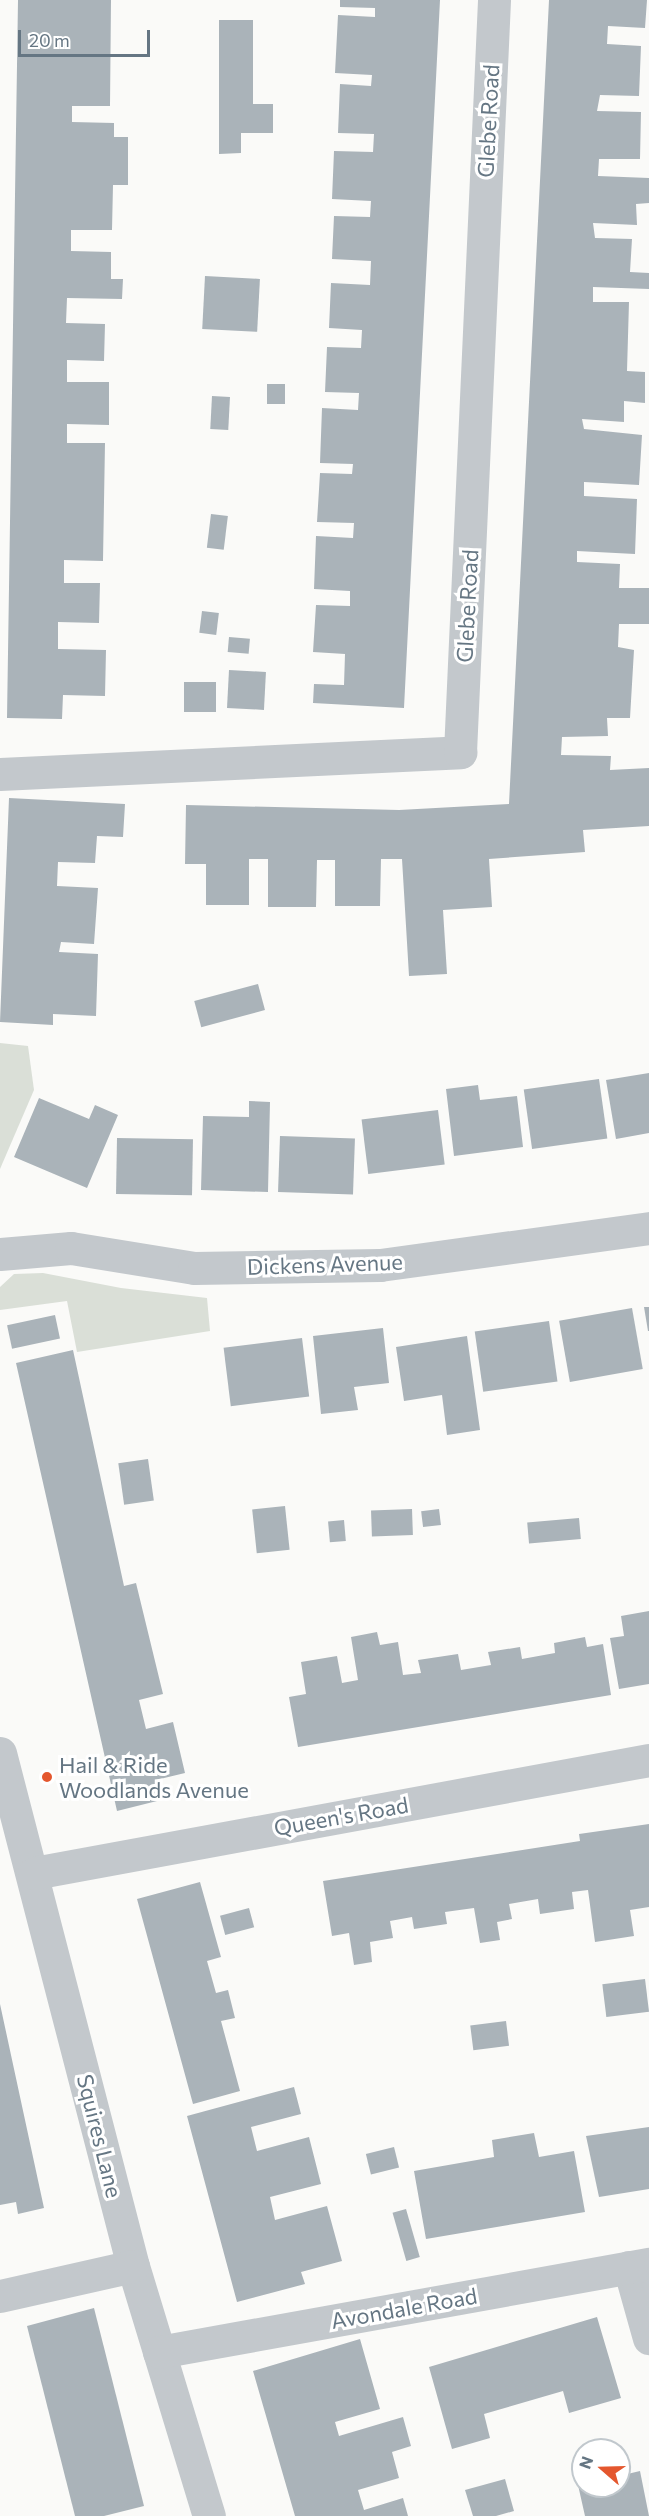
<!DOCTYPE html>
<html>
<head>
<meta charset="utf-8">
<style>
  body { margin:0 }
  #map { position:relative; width:649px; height:2516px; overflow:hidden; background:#fafaf8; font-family:Commissioner,sans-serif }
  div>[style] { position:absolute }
  .green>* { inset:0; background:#dadfd7 }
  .building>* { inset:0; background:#aab3b9; transform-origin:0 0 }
  .minor>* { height:33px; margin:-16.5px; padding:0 16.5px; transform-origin:16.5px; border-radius:16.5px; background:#c3c8cc }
  .dots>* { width:16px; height:16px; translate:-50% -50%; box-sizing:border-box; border:3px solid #fff; border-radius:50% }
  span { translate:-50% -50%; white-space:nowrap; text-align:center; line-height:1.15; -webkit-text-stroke:6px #fff; paint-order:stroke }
  .street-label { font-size:22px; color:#657683 }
  .poi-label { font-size:22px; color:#657683 }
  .left { translate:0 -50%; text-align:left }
  .north { position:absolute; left:571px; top:2438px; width:60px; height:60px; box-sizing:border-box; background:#fff; border:2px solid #c1c8cd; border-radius:50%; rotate:290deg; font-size:16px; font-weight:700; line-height:24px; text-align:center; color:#657683 }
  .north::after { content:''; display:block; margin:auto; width:21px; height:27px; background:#e4572e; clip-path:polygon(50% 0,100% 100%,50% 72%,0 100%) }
  .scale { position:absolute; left:18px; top:30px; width:132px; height:27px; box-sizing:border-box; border:3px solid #657683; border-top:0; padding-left:8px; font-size:18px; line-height:21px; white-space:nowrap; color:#657683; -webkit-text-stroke:4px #fff; paint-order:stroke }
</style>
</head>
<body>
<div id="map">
  <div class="green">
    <div style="clip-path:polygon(0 1043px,28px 1046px,34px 1090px,0 1169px)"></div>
    <div style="clip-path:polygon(43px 1273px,121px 1288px,207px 1298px,210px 1331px,77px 1352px,67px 1301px,0 1310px,0 1287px,14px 1274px)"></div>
  </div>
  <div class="building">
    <div style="clip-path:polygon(18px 0,111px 0,110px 106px,72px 106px,72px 122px,114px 123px,114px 137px,128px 137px,128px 185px,113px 185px,112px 230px,71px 230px,71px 251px,111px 252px,111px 279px,123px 279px,122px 299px,67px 298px,66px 323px,105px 324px,104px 361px,67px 360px,67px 382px,109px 382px,109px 425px,67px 424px,67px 443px,105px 443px,103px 561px,64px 560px,64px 583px,100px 583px,99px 623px,58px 622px,58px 649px,106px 650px,105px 696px,63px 695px,62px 719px,7px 718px)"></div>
    <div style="clip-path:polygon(340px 0,440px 0,404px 708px,313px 703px,314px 684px,344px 685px,345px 654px,313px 652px,316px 605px,350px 606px,350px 591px,314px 589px,316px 536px,353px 538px,354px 523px,317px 522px,320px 473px,352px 474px,353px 464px,320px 463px,322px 408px,358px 410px,359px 393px,325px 392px,327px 347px,361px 348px,362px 330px,329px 328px,331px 283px,370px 285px,371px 261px,332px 259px,334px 216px,370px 217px,371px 201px,332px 199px,334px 151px,373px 152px,374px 134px,338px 133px,340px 84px,371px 86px,372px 75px,335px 73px,338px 15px,375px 17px,375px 8px,340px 7px)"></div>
    <div style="clip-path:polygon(549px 0,647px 0,645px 28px,608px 26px,607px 44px,641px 46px,639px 96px,600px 95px,597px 111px,641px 112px,640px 159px,599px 159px,598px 176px,649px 178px,649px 203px,636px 204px,637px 225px,593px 223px,595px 238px,632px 239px,630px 272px,649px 273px,649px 289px,593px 287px,593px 302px,629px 302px,627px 371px,645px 372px,645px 403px,624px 401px,624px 422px,582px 419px,584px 429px,642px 435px,639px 485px,584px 482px,584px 496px,637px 499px,635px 554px,577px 551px,577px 562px,620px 564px,619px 588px,649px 588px,649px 624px,619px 624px,618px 647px,634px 650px,630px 718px,607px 718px,608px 736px,562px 737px,561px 755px,611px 756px,610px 770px,649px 768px,649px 826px,583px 830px,585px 852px,489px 859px,492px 907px,443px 910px,447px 974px,409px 976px,402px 859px,381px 859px,380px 906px,335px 906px,335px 860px,317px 860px,316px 907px,268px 907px,268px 859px,249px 859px,249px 905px,206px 905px,206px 864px,185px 864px,186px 805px,399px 810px,509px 804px)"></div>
    <div style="clip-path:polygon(219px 20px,253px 20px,253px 104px,273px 104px,273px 133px,241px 133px,241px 153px,219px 154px)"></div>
    <div style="left:205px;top:276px;width:55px;height:53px;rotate:3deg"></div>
    <div style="left:267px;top:384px;width:18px;height:20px"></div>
    <div style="left:212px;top:396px;width:18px;height:33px;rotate:3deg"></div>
    <div style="left:211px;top:514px;width:17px;height:34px;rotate:7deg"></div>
    <div style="left:202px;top:611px;width:17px;height:22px;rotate:7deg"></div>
    <div style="left:229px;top:637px;width:21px;height:15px;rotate:5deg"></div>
    <div style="left:229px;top:670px;width:37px;height:38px;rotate:3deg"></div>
    <div style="left:184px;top:682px;width:32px;height:30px"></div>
    <div style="clip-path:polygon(9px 798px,125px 804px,123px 837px,97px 836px,95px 863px,58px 862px,57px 886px,98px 888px,94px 944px,61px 942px,59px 952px,98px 954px,96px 1016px,53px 1014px,53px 1025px,0 1022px)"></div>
    <div style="left:258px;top:984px;width:27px;height:66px;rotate:75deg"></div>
    <div style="clip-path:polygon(649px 1073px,649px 1133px,616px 1139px,606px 1080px)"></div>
    <div style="left:599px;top:1079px;width:60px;height:76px;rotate:82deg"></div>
    <div style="clip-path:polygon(478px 1085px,480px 1100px,517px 1096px,523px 1147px,454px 1156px,446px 1089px)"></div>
    <div style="clip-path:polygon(39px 1098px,89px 1119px,95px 1105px,118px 1115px,87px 1188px,14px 1157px)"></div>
    <div style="clip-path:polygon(249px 1101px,270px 1102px,268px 1192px,201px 1190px,203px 1116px,249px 1117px)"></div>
    <div style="left:438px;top:1110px;width:55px;height:77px;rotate:83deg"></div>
    <div style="left:280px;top:1136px;width:75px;height:56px;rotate:2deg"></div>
    <div style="left:117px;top:1138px;width:76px;height:56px;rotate:1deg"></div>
    <div style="clip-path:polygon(644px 1307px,649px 1307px,649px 1331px,648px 1331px)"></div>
    <div style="left:632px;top:1308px;width:62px;height:74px;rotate:80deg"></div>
    <div style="left:55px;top:1315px;width:24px;height:49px;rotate:78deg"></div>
    <div style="left:549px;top:1321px;width:61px;height:75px;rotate:82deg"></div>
    <div style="clip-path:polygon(383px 1328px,389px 1383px,354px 1387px,358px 1410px,321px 1414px,313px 1336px)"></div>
    <div style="clip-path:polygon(467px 1336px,480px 1430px,447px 1435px,442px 1395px,404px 1401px,396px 1347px)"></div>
    <div style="left:302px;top:1338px;width:59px;height:79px;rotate:83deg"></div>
    <div style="clip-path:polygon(73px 1350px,124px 1586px,136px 1583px,163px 1694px,139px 1700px,146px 1729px,173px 1722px,185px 1773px,160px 1779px,165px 1799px,117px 1811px,16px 1363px)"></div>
    <div style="left:148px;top:1459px;width:42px;height:30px;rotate:82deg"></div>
    <div style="left:285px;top:1506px;width:44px;height:33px;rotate:84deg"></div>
    <div style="left:412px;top:1509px;width:26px;height:41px;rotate:88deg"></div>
    <div style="left:439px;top:1509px;width:16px;height:18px;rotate:83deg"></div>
    <div style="left:579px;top:1518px;width:21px;height:52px;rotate:85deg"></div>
    <div style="left:344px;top:1520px;width:21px;height:16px;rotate:85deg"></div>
    <div style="clip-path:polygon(649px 1611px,649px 1684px,619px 1689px,610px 1638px,624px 1636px,621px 1616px)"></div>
    <div style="clip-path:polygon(377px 1632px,380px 1645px,398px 1642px,403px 1675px,421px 1673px,418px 1660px,458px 1654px,461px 1670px,491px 1665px,488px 1652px,520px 1647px,522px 1659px,555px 1653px,554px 1643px,585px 1637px,587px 1647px,603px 1644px,611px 1695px,298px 1747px,289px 1697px,306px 1694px,301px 1662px,337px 1656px,342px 1683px,358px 1680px,351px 1637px)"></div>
    <div style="clip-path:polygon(649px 1824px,649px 1907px,630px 1910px,634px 1936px,595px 1942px,588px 1890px,572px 1892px,574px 1909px,540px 1914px,538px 1899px,509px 1904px,512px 1919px,497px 1922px,500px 1940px,480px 1943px,474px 1908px,445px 1912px,447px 1924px,414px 1929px,412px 1917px,390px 1921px,393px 1938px,370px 1942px,372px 1962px,354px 1965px,349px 1933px,332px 1936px,323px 1881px,580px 1841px,579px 1834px)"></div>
    <div style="clip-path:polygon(200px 1882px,221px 1957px,207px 1961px,216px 1993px,228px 1990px,235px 2018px,221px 2021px,240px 2091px,193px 2104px,137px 1899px)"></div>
    <div style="left:249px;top:1908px;width:20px;height:30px;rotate:75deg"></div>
    <div style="left:645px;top:1979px;width:33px;height:43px;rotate:83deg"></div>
    <div style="clip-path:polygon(0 2004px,44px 2208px,18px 2214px,16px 2202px,0 2205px)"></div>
    <div style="left:506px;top:2021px;width:25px;height:36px;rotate:83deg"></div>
    <div style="clip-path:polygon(294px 2087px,301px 2114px,251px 2127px,257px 2151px,309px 2137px,321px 2184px,270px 2197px,275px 2220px,327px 2206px,342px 2261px,301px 2272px,305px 2284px,237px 2302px,187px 2116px)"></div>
    <div style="clip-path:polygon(649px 2127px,649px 2189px,599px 2197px,586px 2136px)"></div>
    <div style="clip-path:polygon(534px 2133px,539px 2157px,574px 2151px,585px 2212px,426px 2239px,414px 2171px,494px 2157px,492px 2140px)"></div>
    <div style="left:394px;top:2147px;width:21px;height:29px;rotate:76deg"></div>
    <div style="left:406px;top:2209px;width:50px;height:14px;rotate:74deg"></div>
    <div style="clip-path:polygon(94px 2308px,144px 2506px,104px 2516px,75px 2516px,27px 2326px)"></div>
    <div style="clip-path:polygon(597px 2317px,621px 2398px,569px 2413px,563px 2391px,484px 2414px,490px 2438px,452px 2449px,429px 2367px)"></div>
    <div style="clip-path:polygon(360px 2339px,380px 2409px,335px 2422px,339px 2436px,403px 2417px,411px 2446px,392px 2452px,399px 2478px,358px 2490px,364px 2510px,403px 2498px,408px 2516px,295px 2516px,253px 2371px)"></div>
    <div style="clip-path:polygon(640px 2471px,649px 2516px,585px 2516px,578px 2485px,619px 2486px,619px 2476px)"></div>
    <div style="clip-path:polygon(505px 2479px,514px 2511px,496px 2516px,473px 2516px,465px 2490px)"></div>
  </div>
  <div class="minor">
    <div style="left:0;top:774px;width:461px;rotate:-2.7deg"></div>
    <div style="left:460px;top:752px;width:753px;rotate:-87.41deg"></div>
    <div style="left:0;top:1254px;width:71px;rotate:-4.8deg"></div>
    <div style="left:71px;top:1248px;width:125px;rotate:9.2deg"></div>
    <div style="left:194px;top:1268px;width:186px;rotate:-0.9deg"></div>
    <div style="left:380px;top:1265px;width:272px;rotate:-7.8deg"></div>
    <div style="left:0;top:1753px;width:530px;rotate:75.47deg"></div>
    <div style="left:133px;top:2266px;width:261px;rotate:73.1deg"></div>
    <div style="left:34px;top:1873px;width:625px;rotate:-10.41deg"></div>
    <div style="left:629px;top:2267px;width:74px;rotate:74.3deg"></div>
    <div style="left:0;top:2296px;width:136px;rotate:-12.7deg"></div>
    <div style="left:159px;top:2352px;width:498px;rotate:-10.2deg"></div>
  </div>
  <div class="dots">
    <div style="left:47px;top:1777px;background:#e4572e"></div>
  </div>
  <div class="street-label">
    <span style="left:488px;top:121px;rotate:-87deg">Glebe Road</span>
    <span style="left:467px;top:606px;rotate:-87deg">Glebe Road</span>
    <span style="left:325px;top:1264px;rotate:-2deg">Dickens Avenue</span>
    <span style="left:341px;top:1816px;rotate:-10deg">Queen's Road</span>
    <span style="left:100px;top:2136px;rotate:76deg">Squires Lane</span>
    <span style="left:404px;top:2308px;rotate:-10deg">Avondale Road</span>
  </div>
  <div class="poi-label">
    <span class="left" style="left:59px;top:1777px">Hail &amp; Ride<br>Woodlands Avenue</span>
  </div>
  <div class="north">N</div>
  <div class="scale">20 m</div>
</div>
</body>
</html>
